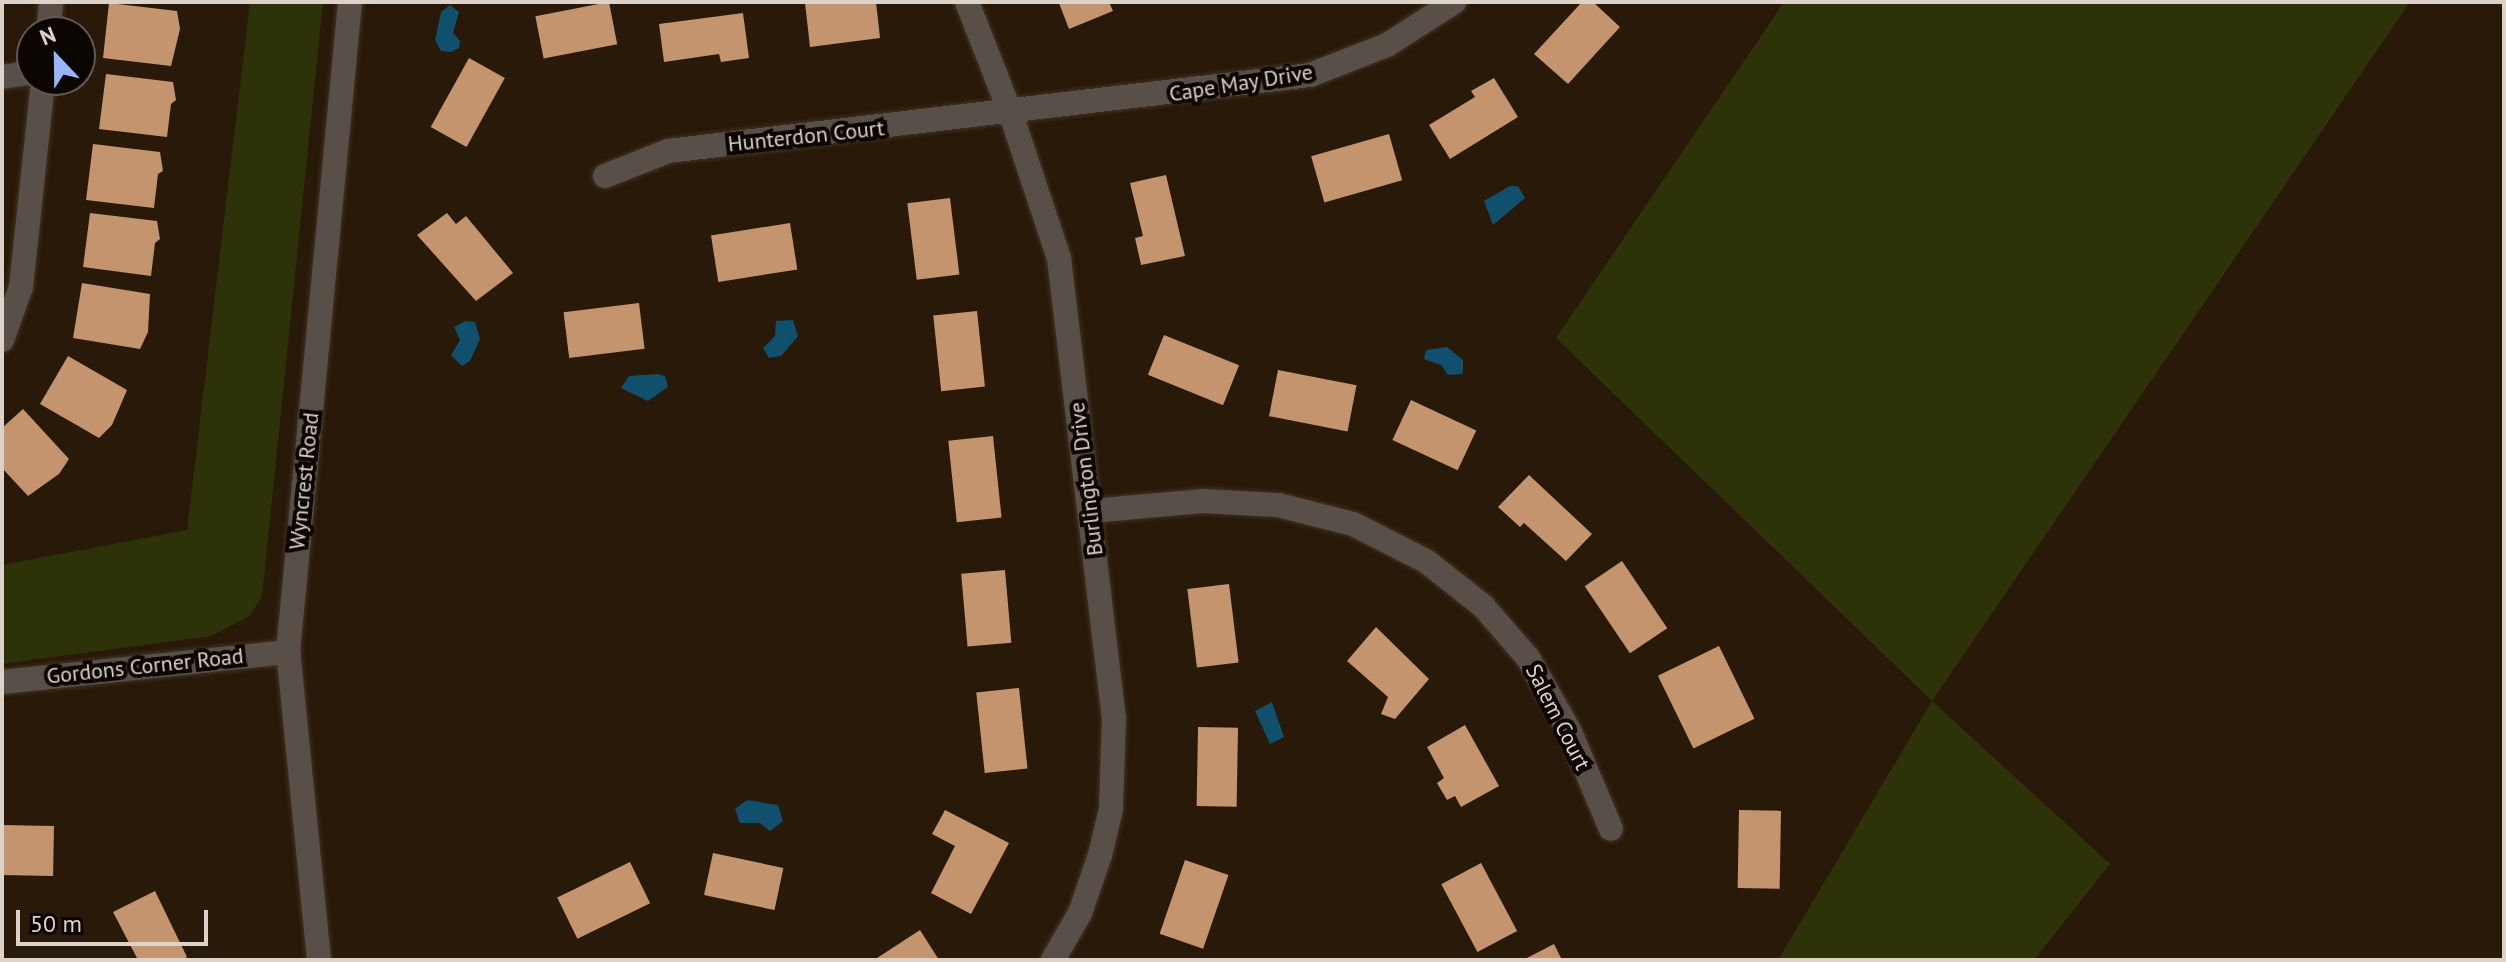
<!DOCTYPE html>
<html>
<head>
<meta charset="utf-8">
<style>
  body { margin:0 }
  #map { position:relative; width:2506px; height:962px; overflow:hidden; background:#281908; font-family:"PT Sans",sans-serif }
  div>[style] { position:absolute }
  .green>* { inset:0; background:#2e3209 }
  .water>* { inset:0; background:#11506d }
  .building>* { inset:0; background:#c4946f; transform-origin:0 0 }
  .roads { filter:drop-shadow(0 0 2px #413323) drop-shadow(0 0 2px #413323) }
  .minor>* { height:24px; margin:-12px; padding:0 12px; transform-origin:12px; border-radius:12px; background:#584f48 }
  span { translate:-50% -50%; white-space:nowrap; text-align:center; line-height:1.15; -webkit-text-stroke:8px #0c0602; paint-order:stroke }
  .street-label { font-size:22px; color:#ddd2c8 }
  .frame { position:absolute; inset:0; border:4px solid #ddd2c8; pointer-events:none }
  .north { position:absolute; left:16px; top:16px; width:80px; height:80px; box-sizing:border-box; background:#0c0602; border:2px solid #605851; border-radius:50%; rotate:338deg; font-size:22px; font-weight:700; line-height:32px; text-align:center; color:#ddd2c8 }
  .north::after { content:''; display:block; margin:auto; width:28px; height:36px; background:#97b6fd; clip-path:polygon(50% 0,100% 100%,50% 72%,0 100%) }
  .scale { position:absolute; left:16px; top:910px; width:192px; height:36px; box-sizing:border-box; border:4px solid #ddd2c8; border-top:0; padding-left:10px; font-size:24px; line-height:28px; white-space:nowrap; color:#ddd2c8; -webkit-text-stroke:6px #0c0602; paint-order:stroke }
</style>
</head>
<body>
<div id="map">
  <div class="green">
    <div style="clip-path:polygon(250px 2px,323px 2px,262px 597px,250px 616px,211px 636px,2px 664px,2px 565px,187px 530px)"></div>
    <div style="clip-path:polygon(1784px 2px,2410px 2px,1932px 701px,2110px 864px,2034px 960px,1778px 960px,1932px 701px,1556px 338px)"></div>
  </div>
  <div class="water">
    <div style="clip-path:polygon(450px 5px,459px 12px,453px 33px,460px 41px,459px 48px,451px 52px,441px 51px,435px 40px,441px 12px)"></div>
    <div style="clip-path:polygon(1510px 186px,1518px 186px,1525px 198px,1493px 225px,1484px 201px)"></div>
    <div style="clip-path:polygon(793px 320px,798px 336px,781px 356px,769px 358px,763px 348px,775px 336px,776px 321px)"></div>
    <div style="clip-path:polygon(465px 321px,475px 322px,480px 339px,470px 361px,462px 366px,451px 355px,460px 340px,454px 327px)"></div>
    <div style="clip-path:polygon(1447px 347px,1463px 360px,1463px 374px,1448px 375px,1441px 365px,1424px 359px,1426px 350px)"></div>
    <div style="clip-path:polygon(657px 374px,665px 376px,668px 387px,648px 401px,621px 388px,629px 376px)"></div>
    <div style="clip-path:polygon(1272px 702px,1284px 737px,1270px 744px,1255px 711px)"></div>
    <div style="clip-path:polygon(747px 800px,778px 805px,783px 821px,770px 831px,760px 823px,740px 823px,735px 809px)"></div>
  </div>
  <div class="building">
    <div style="left:609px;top:2px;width:43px;height:75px;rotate:79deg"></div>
    <div style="clip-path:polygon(816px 2px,876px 2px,880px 38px,810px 47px,805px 3px)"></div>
    <div style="clip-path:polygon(1109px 2px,1113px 11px,1069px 29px,1059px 3px)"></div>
    <div style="clip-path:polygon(1582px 2px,1593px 2px,1620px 27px,1568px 84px,1534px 54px)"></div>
    <div style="clip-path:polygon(109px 3px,177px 11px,180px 29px,171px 66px,103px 58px)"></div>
    <div style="clip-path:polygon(743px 13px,749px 58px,721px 62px,719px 54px,664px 62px,659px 24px)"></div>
    <div style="left:469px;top:58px;width:41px;height:79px;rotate:29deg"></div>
    <div style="clip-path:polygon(106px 74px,173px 82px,176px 100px,171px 104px,167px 137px,99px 129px)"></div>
    <div style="clip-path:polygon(1494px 78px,1518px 117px,1450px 159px,1429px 125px,1475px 97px,1471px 91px)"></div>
    <div style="left:1389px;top:134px;width:48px;height:81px;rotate:74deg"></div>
    <div style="clip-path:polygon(93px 144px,160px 152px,163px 171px,158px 174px,154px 208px,86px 200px)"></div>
    <div style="clip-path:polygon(1166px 175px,1185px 256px,1141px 265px,1135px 238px,1143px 236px,1130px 183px)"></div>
    <div style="left:950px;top:198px;width:77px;height:43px;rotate:83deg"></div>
    <div style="clip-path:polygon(90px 213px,157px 221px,160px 239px,155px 243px,151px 276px,83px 267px)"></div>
    <div style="clip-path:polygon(447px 213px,456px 224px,466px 216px,513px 273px,476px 301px,417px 235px)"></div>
    <div style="left:790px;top:223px;width:47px;height:80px;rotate:81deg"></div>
    <div style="clip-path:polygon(82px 283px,150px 294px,148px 332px,140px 349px,73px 338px)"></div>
    <div style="left:639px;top:303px;width:46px;height:76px;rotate:83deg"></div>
    <div style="left:977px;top:311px;width:76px;height:44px;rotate:84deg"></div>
    <div style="left:1164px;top:335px;width:81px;height:43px;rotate:22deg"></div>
    <div style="clip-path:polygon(68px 356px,127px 390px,112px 425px,99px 438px,40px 404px)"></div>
    <div style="left:1278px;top:370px;width:80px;height:47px;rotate:11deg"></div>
    <div style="left:1411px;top:400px;width:72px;height:44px;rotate:25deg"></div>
    <div style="clip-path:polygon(23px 409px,69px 459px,59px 474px,28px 496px,2px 468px,2px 428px)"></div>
    <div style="left:993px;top:436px;width:82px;height:45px;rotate:84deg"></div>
    <div style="clip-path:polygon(1529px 475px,1592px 534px,1566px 561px,1524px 523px,1520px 527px,1498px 507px)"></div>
    <div style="left:1622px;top:561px;width:81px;height:45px;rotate:56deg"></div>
    <div style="left:1005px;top:570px;width:73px;height:44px;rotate:85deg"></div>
    <div style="left:1229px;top:584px;width:79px;height:42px;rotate:83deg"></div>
    <div style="clip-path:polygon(1376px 627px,1429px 679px,1395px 719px,1381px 714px,1388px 697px,1347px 661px)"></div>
    <div style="left:1719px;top:646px;width:81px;height:68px;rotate:64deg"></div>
    <div style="left:1019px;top:688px;width:81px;height:43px;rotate:84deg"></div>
    <div style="clip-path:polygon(1465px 725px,1499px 786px,1461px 807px,1455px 796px,1447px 800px,1437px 783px,1444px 778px,1427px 747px)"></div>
    <div style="left:1198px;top:727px;width:40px;height:79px;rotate:1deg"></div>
    <div style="clip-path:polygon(945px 810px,1009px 843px,971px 914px,931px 893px,955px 846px,932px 834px)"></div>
    <div style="left:1739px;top:810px;width:42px;height:78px;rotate:1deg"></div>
    <div style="left:2px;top:825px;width:52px;height:50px;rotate:1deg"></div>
    <div style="left:713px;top:853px;width:72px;height:43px;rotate:12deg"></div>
    <div style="left:1185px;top:860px;width:46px;height:78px;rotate:19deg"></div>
    <div style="left:630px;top:862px;width:46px;height:81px;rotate:64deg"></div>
    <div style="left:1481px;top:863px;width:77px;height:45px;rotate:62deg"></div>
    <div style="clip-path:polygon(155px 891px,187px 957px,182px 960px,138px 960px,113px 912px)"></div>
    <div style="clip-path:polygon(920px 930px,939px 960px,874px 960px)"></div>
    <div style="clip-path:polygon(1554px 944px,1562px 960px,1523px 960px)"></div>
  </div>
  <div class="roads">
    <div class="minor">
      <div style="left:967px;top:2px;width:120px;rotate:68.6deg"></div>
      <div style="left:1011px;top:114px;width:152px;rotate:71.6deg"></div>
      <div style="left:1059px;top:258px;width:463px;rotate:83.2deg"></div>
      <div style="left:1114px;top:718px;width:91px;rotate:91.9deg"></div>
      <div style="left:1111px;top:809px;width:47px;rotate:103.4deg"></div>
      <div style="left:1100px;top:855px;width:61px;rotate:109deg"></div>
      <div style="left:1080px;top:913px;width:54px;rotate:119.9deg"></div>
      <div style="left:48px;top:32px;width:30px;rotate:-84deg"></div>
      <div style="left:2px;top:77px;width:30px;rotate:-9deg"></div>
      <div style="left:605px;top:176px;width:68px;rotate:-21.6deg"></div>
      <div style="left:668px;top:151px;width:646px;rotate:-6.75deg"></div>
      <div style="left:1310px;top:75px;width:83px;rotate:-21.3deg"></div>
      <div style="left:1387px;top:45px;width:80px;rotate:-32.7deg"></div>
      <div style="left:2px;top:340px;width:56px;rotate:-70.3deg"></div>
      <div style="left:21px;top:287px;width:208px;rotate:-83.9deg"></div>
      <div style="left:1091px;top:511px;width:111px;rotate:-5.1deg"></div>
      <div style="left:1202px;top:501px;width:76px;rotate:3deg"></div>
      <div style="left:1278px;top:505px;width:77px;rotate:14.2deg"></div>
      <div style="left:1353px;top:524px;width:82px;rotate:26.9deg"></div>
      <div style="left:1426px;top:561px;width:73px;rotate:38.3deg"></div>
      <div style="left:1483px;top:606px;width:69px;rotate:49.1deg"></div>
      <div style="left:1528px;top:658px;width:85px;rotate:60.4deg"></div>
      <div style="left:1570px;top:732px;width:105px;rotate:67.1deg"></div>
      <div style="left:2px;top:682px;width:288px;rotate:-6deg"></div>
      <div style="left:319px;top:960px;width:310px;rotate:-95.7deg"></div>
      <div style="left:288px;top:652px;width:653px;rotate:-84.55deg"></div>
    </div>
  </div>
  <div class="street-label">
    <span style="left:1241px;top:83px;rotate:-9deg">Cape May Drive</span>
    <span style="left:806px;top:136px;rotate:-6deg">Hunterdon Court</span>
    <span style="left:1086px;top:479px;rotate:-97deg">Burlington Drive</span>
    <span style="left:304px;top:481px;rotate:-84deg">Wyncrest Road</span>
    <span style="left:145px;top:666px;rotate:-6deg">Gordons Corner Road</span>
    <span style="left:1558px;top:717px;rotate:63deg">Salem Court</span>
  </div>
  <div class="frame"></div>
  <div class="north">N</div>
  <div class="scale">50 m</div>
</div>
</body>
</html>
